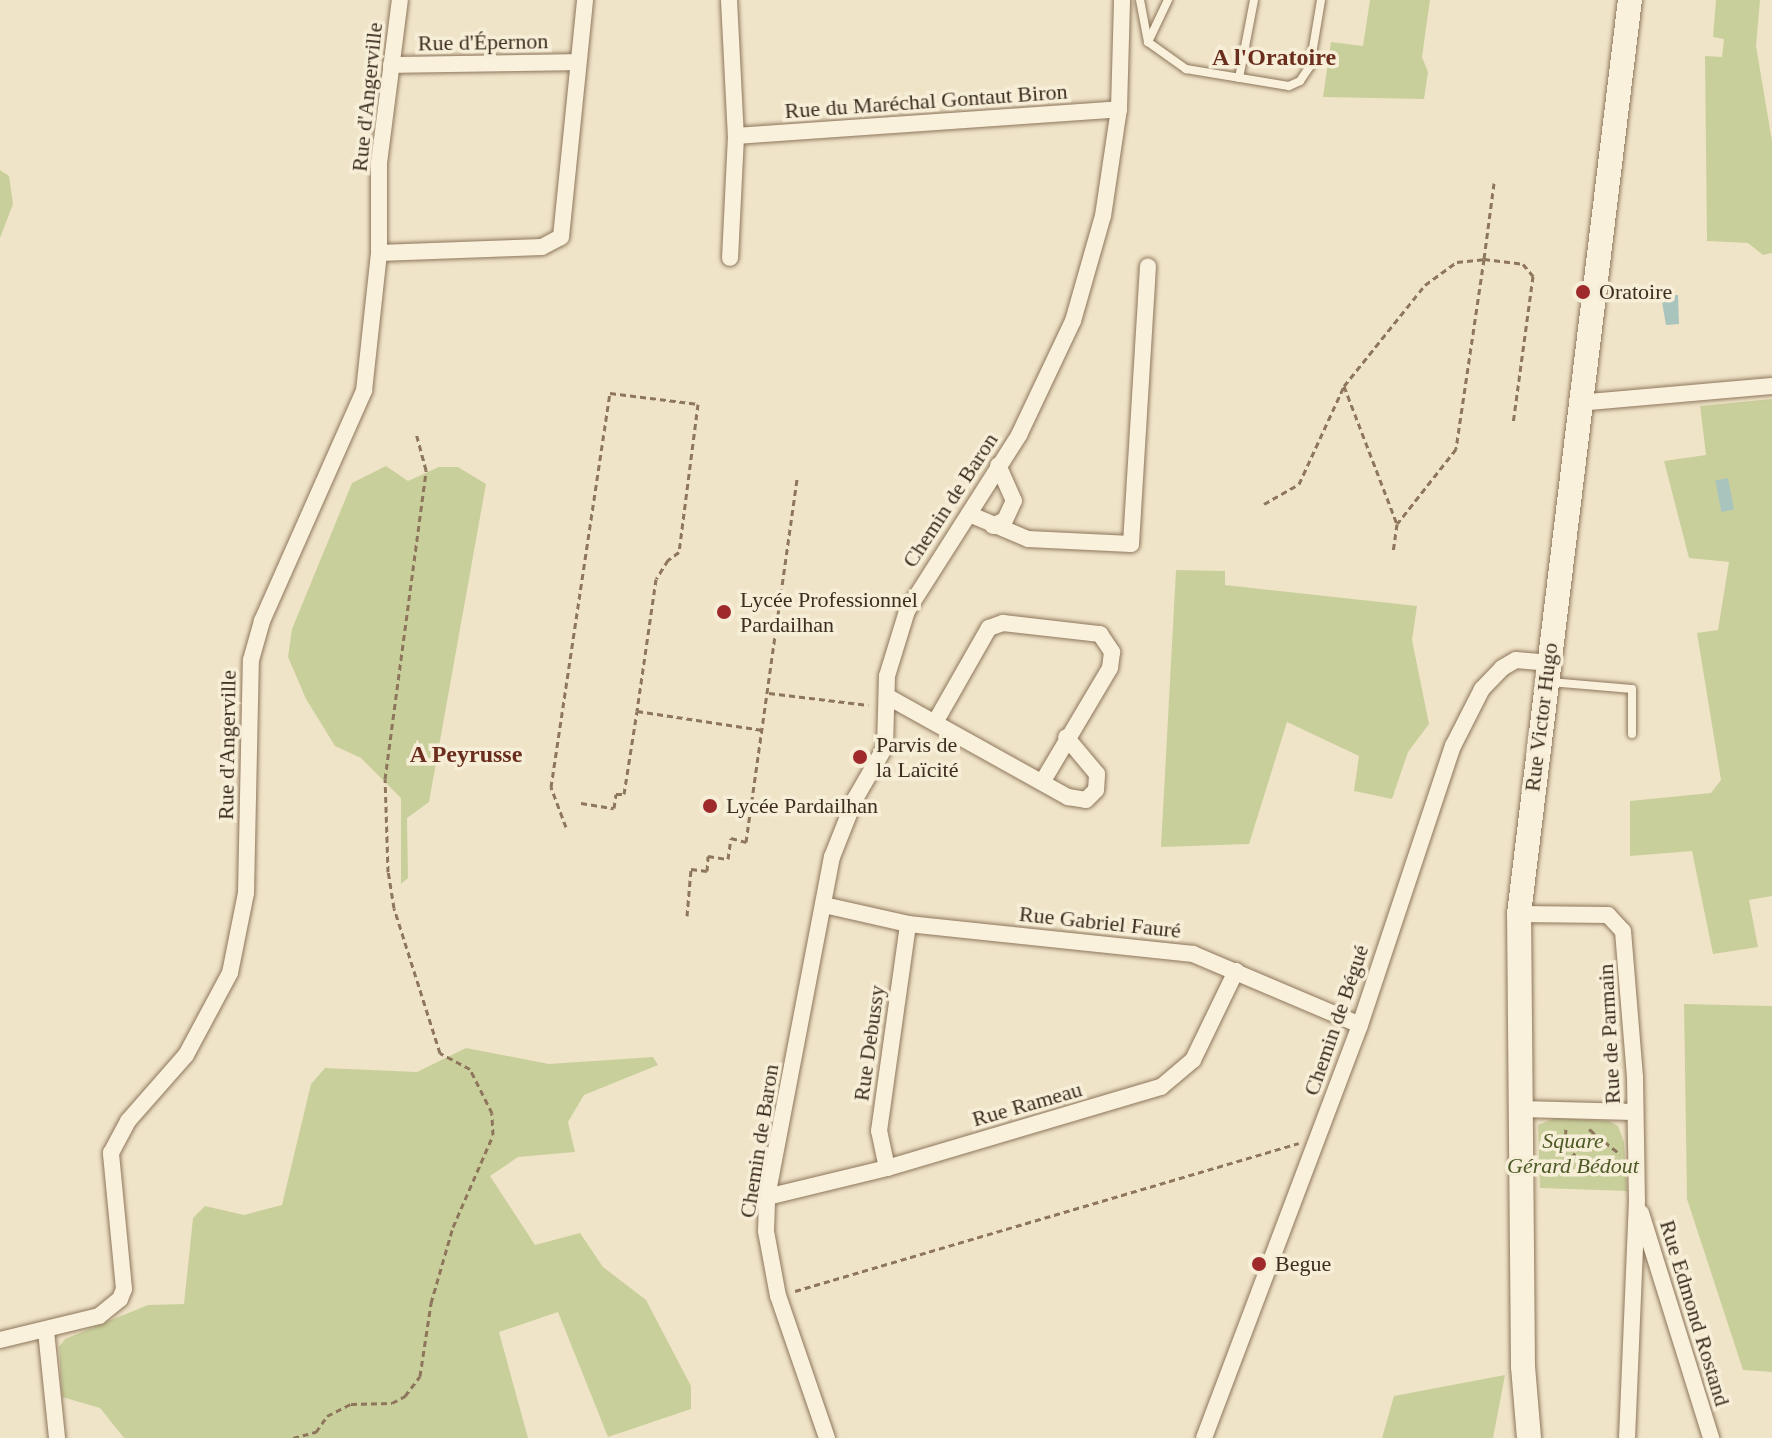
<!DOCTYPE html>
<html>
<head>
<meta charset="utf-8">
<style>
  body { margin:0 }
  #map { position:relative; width:1772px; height:1438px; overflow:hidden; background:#f0e4c8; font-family:"Times New Roman",serif }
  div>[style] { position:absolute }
  .green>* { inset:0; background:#c9cf9b }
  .water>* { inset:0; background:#a9c4bc; transform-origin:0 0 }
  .path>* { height:3px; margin-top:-1.5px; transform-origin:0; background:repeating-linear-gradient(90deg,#8d765c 0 6px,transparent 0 10px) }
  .roads { filter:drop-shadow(0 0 2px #8d765c) drop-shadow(0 0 2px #8d765c) }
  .service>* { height:8px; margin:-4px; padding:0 4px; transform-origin:4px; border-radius:4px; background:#faf1dc }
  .minor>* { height:16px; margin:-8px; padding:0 8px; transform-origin:8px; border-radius:8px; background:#faf1dc }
  .secondary>* { height:24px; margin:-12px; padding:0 12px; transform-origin:12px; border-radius:12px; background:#faf1dc }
  .dots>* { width:22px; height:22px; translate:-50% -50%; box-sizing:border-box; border:4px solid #f7eed8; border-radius:50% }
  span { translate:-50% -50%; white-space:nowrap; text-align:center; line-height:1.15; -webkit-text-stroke:7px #f7eed8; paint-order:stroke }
  .street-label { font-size:22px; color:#3d2e20 }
  .poi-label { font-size:22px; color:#3d2e20 }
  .left { translate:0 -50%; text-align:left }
  .park-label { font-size:22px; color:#4d5a26; font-style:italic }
  .neighbourhood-label { font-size:24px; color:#6b2e1e; font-weight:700 }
</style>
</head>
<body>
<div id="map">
  <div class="green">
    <div style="clip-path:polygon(1370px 0,1430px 0,1422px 57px,1428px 72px,1424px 99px,1323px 97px,1331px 42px,1363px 46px)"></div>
    <div style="clip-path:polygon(1716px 0,1760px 0,1756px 46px,1772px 141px,1772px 253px,1763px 255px,1748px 243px,1707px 241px,1705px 56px,1722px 57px,1724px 39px,1713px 37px)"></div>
    <div style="clip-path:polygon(0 170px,9px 176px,13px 204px,0 238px)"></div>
    <div style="clip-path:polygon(1772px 399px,1772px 896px,1749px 900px,1758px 947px,1713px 954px,1692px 851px,1630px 856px,1630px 801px,1711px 793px,1721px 780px,1697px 633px,1718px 630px,1729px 562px,1689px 558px,1664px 461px,1706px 455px,1700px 406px)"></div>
    <div style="clip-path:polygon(386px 466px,408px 481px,439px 467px,458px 467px,486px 484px,429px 802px,407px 818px,408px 878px,401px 884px,401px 798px,361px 758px,335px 746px,306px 699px,288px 657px,292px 629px,352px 483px)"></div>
    <div style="clip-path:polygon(1176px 570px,1225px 571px,1225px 585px,1417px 606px,1412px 640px,1429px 724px,1408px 752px,1392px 799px,1354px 791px,1359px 756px,1287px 722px,1249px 844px,1161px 847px)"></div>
    <div style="clip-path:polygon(1684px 1004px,1772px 1006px,1772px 1372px,1743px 1370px,1687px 1199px)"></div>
    <div style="clip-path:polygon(466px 1048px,549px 1064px,653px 1057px,658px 1065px,584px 1095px,568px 1122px,575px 1152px,518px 1157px,490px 1176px,535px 1245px,580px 1233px,603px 1267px,646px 1300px,691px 1386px,691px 1409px,608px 1437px,558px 1312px,499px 1332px,528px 1438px,124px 1438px,100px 1408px,62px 1397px,59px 1347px,65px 1339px,148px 1305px,184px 1304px,193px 1218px,205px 1206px,244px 1215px,282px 1205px,311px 1084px,325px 1068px,417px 1072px)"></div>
    <div style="clip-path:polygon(1555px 1118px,1609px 1121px,1618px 1126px,1624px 1142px,1627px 1191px,1540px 1188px,1538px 1125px)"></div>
    <div style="clip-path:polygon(1505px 1375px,1493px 1438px,1382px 1438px,1394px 1396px)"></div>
  </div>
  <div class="water">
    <div style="clip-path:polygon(1678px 295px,1679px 324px,1666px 325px,1661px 296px)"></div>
    <div style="left:1728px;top:478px;width:32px;height:13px;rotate:79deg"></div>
  </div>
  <div class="path">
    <div style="left:1494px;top:183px;width:77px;rotate:97.5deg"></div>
    <div style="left:1484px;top:259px;width:39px;rotate:7deg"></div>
    <div style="left:1523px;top:264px;width:16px;rotate:50deg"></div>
    <div style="left:1533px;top:276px;width:148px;rotate:97.7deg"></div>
    <div style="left:1344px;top:386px;width:148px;rotate:69deg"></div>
    <div style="left:1264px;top:504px;width:40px;rotate:-29.7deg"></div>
    <div style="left:1299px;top:484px;width:108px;rotate:-65.3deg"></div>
    <div style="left:1344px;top:386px;width:129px;rotate:-51.3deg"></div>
    <div style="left:1425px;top:285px;width:39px;rotate:-36deg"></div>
    <div style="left:1457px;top:262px;width:27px;rotate:-6deg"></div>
    <div style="left:1484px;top:259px;width:192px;rotate:98.4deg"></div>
    <div style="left:1456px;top:449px;width:95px;rotate:128.2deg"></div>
    <div style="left:1397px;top:524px;width:28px;rotate:98deg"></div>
    <div style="left:769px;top:693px;width:100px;rotate:6.9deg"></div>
    <div style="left:581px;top:803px;width:33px;rotate:9deg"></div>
    <div style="left:614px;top:808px;width:14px;rotate:-82deg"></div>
    <div style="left:616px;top:794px;width:8px"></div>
    <div style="left:624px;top:794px;width:84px;rotate:-81.1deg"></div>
    <div style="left:637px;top:711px;width:127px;rotate:8.6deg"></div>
    <div style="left:566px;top:827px;width:43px;rotate:-110.6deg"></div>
    <div style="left:551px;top:787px;width:398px;rotate:-81.5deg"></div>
    <div style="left:610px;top:393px;width:89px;rotate:7.1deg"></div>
    <div style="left:698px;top:404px;width:149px;rotate:97.3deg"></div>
    <div style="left:679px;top:552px;width:14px;rotate:144deg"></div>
    <div style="left:668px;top:560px;width:22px;rotate:122deg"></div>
    <div style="left:656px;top:579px;width:133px;rotate:98.2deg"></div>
    <div style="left:687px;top:916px;width:47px;rotate:-85.1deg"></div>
    <div style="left:691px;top:869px;width:16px;rotate:7deg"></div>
    <div style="left:707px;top:871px;width:15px;rotate:-86deg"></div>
    <div style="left:708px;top:856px;width:20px;rotate:9deg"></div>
    <div style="left:728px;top:859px;width:21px;rotate:-82deg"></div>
    <div style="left:731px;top:838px;width:16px;rotate:15deg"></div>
    <div style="left:746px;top:842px;width:369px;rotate:-82deg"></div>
    <div style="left:1589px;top:1129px;width:40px;rotate:39deg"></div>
    <div style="left:1564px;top:1165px;width:37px;rotate:-87deg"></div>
    <div style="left:1542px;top:1170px;width:23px;rotate:-13deg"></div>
    <div style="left:1564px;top:1165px;width:45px;rotate:-46.8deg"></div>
    <div style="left:795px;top:1291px;width:525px;rotate:-16.36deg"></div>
    <div style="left:293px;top:1438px;width:24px;rotate:-15deg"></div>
    <div style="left:316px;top:1432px;width:19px;rotate:-55deg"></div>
    <div style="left:327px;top:1416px;width:27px;rotate:-27deg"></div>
    <div style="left:351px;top:1404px;width:41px;rotate:-1.4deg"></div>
    <div style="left:392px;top:1403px;width:15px;rotate:-28deg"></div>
    <div style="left:405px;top:1396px;width:25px;rotate:-53deg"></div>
    <div style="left:420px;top:1376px;width:74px;rotate:-81.4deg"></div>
    <div style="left:431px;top:1303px;width:79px;rotate:-73.9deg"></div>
    <div style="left:453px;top:1227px;width:100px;rotate:-66.5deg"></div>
    <div style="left:493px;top:1135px;width:22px;rotate:-93deg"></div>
    <div style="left:492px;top:1113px;width:49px;rotate:-116.6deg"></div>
    <div style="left:470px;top:1069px;width:34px;rotate:-152deg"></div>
    <div style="left:440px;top:1053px;width:152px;rotate:-107.6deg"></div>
    <div style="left:394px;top:908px;width:36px;rotate:-99deg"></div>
    <div style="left:388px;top:872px;width:93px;rotate:-91.8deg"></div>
    <div style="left:385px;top:779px;width:312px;rotate:-82.4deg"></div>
    <div style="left:426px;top:470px;width:39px;rotate:-105deg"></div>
  </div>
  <div class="roads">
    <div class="service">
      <div style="left:1140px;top:0;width:43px;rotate:79.2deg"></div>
      <div style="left:1148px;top:42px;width:47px;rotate:35.4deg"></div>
      <div style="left:1186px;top:69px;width:104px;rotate:9.4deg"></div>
      <div style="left:1289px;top:86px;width:12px;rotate:-24deg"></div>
      <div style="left:1300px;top:81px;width:18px;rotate:-56deg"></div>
      <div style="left:1310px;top:66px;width:67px;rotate:-80.5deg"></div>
      <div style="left:1148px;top:42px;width:47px;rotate:-64.5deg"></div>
      <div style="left:1239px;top:78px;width:79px;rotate:-79.1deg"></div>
      <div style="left:1550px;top:682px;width:82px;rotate:4.9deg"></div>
      <div style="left:1632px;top:689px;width:45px;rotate:90deg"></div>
    </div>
    <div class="minor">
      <div style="left:729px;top:0;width:136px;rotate:87.1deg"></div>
      <div style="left:736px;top:136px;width:122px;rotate:92.8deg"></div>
      <div style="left:391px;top:65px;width:186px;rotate:-0.9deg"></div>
      <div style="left:736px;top:136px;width:384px;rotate:-4deg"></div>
      <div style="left:379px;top:253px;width:163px;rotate:-2.1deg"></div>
      <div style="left:542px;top:247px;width:21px;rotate:-28deg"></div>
      <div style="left:561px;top:237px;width:238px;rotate:-84.2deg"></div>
      <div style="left:1577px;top:403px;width:196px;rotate:-5deg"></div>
      <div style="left:969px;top:514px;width:64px;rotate:23deg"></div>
      <div style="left:1028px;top:539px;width:103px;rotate:2.8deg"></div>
      <div style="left:1131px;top:544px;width:278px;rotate:-86.5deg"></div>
      <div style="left:993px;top:526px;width:13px;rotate:-27deg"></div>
      <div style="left:1005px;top:520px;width:21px;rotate:-65deg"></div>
      <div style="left:1014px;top:501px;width:39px;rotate:-114deg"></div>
      <div style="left:890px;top:698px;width:204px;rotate:29.1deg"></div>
      <div style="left:1068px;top:797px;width:18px;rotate:9deg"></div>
      <div style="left:1086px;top:800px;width:14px;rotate:-45deg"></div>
      <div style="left:1096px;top:790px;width:16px;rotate:-86deg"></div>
      <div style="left:1097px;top:774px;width:48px;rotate:-130deg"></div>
      <div style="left:937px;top:719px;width:105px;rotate:-60.3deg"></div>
      <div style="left:989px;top:628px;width:15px;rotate:-20deg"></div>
      <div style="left:1003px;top:623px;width:98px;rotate:6.5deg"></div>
      <div style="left:1100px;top:634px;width:22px;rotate:56deg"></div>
      <div style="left:1112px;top:652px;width:16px;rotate:97deg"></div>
      <div style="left:1110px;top:668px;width:131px;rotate:120.7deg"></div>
      <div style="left:824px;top:905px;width:86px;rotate:12.7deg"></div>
      <div style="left:908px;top:924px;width:287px;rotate:6deg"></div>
      <div style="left:1193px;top:954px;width:181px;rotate:23deg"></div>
      <div style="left:1519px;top:914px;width:89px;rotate:0.6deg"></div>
      <div style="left:1608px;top:915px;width:22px;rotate:47deg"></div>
      <div style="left:1623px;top:931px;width:146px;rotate:85.3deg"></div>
      <div style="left:1635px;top:1077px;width:123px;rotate:89.1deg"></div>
      <div style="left:1637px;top:1200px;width:238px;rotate:92.4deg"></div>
      <div style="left:1520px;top:1109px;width:115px;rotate:1.5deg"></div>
      <div style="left:887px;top:1168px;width:38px;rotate:-102deg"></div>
      <div style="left:879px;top:1131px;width:209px;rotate:-82deg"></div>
      <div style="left:767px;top:1197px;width:123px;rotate:-13.6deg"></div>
      <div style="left:887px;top:1168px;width:286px;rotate:-16.5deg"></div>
      <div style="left:1161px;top:1087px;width:42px;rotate:-40.2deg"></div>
      <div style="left:1193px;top:1060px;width:99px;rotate:-64.2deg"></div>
      <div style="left:1641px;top:1213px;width:236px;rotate:72.7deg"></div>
      <div style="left:46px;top:1331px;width:108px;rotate:84.1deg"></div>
      <div style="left:0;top:1340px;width:102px;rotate:-13.6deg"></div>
      <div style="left:99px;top:1316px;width:27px;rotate:-39deg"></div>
      <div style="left:120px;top:1299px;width:11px;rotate:-68deg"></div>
      <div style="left:124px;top:1289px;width:137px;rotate:-95.5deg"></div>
      <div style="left:111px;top:1153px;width:36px;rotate:-62deg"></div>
      <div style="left:128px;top:1121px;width:88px;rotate:-48.7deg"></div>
      <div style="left:186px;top:1055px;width:93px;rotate:-61.8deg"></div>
      <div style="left:230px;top:973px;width:82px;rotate:-78.7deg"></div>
      <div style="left:246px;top:893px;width:233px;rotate:-88.8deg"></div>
      <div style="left:251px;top:660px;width:41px;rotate:-74.2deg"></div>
      <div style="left:262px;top:621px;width:252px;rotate:-66.1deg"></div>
      <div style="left:364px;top:391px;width:139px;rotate:-83.8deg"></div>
      <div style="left:379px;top:253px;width:90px;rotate:-90deg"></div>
      <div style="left:379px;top:163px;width:164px;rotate:-82.7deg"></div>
      <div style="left:827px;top:1438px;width:150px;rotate:-109deg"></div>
      <div style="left:778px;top:1296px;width:66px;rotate:-100.5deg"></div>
      <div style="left:766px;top:1231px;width:34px;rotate:-88deg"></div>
      <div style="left:767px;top:1197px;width:346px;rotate:-79.2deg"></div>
      <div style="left:832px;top:857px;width:62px;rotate:-68.4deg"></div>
      <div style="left:855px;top:799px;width:60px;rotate:-60deg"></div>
      <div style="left:885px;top:747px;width:71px;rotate:-88.4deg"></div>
      <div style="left:887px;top:676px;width:68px;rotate:-72.9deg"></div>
      <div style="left:907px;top:611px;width:209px;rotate:-57.5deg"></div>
      <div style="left:1019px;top:435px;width:126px;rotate:-64.7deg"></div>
      <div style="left:1073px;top:321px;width:109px;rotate:-74.1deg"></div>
      <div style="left:1103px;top:216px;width:108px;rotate:-81.5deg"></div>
      <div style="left:1119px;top:109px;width:109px;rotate:-88.4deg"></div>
      <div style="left:1204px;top:1438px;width:441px;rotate:-69.3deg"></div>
      <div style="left:1360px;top:1025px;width:294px;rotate:-71.6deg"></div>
      <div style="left:1453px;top:746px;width:64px;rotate:-63deg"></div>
      <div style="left:1482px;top:689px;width:29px;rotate:-46deg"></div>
      <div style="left:1502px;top:668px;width:16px;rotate:-30deg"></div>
      <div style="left:1516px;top:660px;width:32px;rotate:5deg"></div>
    </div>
    <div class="secondary">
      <div style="left:1529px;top:1438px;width:71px;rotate:-94.8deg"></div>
      <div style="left:1523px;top:1367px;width:453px;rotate:-90.5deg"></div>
      <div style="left:1519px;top:914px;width:921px;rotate:-83.08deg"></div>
    </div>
  </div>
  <div class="dots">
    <div style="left:1583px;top:292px;background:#9e2a2b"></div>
    <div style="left:724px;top:612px;background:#9e2a2b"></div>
    <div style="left:860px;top:757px;background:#9e2a2b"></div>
    <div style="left:710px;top:806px;background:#9e2a2b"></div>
    <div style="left:1259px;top:1264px;background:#9e2a2b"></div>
  </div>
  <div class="street-label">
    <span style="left:483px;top:42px;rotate:-1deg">Rue d'Épernon</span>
    <span style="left:367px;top:97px;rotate:-84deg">Rue d'Angerville</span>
    <span style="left:926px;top:101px;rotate:-4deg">Rue du Maréchal Gontaut Biron</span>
    <span style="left:950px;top:500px;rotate:-57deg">Chemin de Baron</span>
    <span style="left:1541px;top:717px;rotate:-83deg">Rue Victor Hugo</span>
    <span style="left:227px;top:745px;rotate:-89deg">Rue d'Angerville</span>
    <span style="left:1100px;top:922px;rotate:6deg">Rue Gabriel Fauré</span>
    <span style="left:1336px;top:1020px;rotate:-71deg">Chemin de Bégué</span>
    <span style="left:1609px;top:1034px;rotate:-93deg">Rue de Parmain</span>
    <span style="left:869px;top:1043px;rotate:-82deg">Rue Debussy</span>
    <span style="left:1027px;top:1104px;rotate:-16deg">Rue Rameau</span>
    <span style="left:759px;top:1141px;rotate:-81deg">Chemin de Baron</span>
    <span style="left:1695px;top:1313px;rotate:73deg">Rue Edmond Rostand</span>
  </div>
  <div class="poi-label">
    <span class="left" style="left:1599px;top:292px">Oratoire</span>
    <span class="left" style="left:740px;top:612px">Lycée Professionnel<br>Pardailhan</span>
    <span class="left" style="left:876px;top:757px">Parvis de<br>la Laïcité</span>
    <span class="left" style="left:726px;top:806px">Lycée Pardailhan</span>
    <span class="left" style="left:1275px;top:1264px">Begue</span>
  </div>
  <div class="park-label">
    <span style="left:1573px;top:1153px">Square<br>Gérard Bédout</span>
  </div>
  <div class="neighbourhood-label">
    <span style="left:1274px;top:58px">A l'Oratoire</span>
    <span style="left:466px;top:755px">A Peyrusse</span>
  </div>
</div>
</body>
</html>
